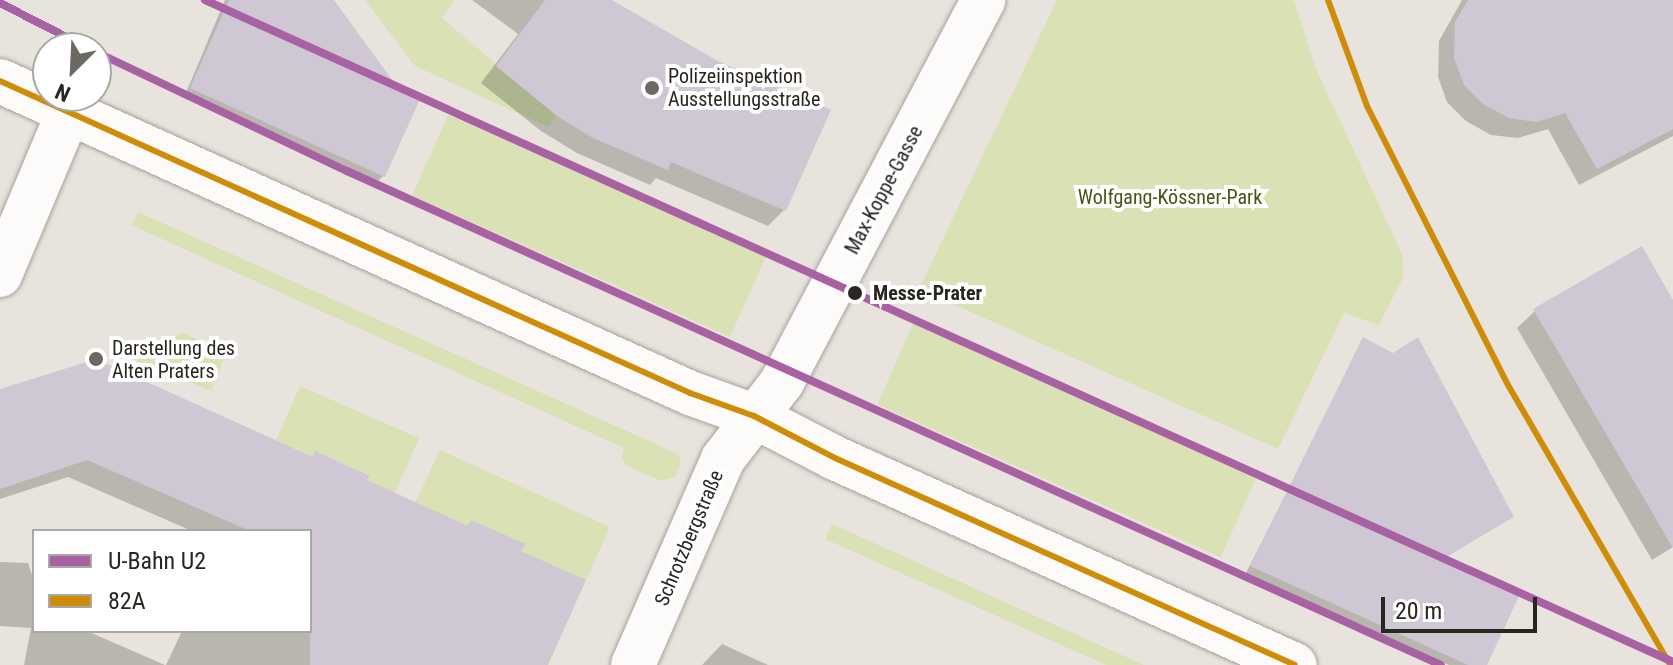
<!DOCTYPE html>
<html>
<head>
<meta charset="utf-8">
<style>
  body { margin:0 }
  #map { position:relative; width:1673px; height:665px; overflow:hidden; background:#e8e4dd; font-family:"Roboto Condensed",sans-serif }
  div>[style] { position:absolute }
  .green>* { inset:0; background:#d9e1b5; transform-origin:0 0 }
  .shadow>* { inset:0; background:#0003 }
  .building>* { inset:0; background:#d0c7d4 }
  .roads { filter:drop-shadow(0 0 2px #a5a39d) drop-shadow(0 0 2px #a5a39d) }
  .street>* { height:44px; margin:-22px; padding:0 22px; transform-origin:22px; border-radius:22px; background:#fcfbfa }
  .secondary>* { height:44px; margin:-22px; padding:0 22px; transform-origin:22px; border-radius:22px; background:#fcfbfa }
  .bus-1>* { height:6px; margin:-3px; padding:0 3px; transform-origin:3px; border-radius:3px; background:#ce8c07 }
  .metro-1>* { height:8px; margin:-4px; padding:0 4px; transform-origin:4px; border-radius:4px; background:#a862a4 }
  .dots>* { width:22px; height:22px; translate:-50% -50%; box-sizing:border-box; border:4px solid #fff; border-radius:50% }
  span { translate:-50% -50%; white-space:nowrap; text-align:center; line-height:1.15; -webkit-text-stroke:8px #fff; paint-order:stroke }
  .poi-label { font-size:20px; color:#292621 }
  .left { translate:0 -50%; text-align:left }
  .street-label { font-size:20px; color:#292621 }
  .park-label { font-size:20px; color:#485512 }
  .stop-label { font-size:20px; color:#292621; font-weight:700 }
  .legend { position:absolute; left:32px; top:529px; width:280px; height:104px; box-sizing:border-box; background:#fff; border:2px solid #a9a8a6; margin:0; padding:10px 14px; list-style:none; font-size:24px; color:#292621 }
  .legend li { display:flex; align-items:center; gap:16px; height:40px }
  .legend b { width:40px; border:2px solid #a9a8a6 }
  .north { position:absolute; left:32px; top:32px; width:80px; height:80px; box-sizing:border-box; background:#fff; border:2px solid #a9a8a6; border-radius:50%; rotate:204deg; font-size:22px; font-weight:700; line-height:32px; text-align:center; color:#292621 }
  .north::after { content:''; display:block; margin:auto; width:28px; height:36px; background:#6c6863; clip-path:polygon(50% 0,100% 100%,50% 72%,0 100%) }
  .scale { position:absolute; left:1381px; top:597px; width:156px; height:36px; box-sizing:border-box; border:4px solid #292621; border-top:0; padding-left:10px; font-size:24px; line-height:28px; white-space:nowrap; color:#292621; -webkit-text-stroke:6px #fff; paint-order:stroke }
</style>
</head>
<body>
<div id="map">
  <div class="green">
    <div style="clip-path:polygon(365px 0,454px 0,442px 18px,557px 116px,548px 127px,415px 66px)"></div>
    <div style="clip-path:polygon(1057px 0,1294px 0,1315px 67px,1402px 254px,1404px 276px,1379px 325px,1344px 313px,1278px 449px,919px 289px)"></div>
    <div style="left:448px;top:115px;width:348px;height:88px;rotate:24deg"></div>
    <div style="clip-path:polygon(138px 212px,678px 454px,681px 463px,675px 477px,661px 481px,625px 465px,622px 457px,624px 448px,131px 225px)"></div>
    <div style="left:913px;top:324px;width:376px;height:88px;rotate:24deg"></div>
    <div style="clip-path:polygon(183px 333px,226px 353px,211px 391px,126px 356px,129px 350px)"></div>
    <div style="clip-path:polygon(300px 386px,419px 438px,395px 493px,367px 481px,369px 475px,316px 452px,313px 457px,276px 440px)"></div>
    <div style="clip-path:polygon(440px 450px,610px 527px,586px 580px,521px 551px,525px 544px,471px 520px,468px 527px,415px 503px)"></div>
    <div style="clip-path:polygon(832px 524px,1144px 665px,1106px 665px,825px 539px)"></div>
  </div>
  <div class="shadow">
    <div style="clip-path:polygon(225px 0,332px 0,397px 90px,384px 175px,378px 181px,185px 95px)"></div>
    <div style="clip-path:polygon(472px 0,608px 0,784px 210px,768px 226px,656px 178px,650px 185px,577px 153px,541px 131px,481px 83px,518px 34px)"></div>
    <div style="clip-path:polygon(1462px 0,1673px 0,1673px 136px,1579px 185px,1548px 129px,1518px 138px,1491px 135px,1466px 121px,1447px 102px,1438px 77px,1439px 41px)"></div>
    <div style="clip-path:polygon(1673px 304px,1673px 547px,1652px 560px,1517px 328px,1535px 311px)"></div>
    <div style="clip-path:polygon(1364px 340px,1393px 356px,1512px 517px,1441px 560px,1485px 665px,1449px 665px,1246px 573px)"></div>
    <div style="clip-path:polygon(0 391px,311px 458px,316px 454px,365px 481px,466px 527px,471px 522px,519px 552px,546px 665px,166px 665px,182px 631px,310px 631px,310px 531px,192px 531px,68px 477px,0 499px)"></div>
    <div style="clip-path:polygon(0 562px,28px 563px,34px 581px,34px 631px,87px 631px,165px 665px,24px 665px,31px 628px,0 626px)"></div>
    <div style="clip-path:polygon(722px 644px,768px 665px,702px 665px)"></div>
  </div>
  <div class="building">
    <div style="clip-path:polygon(229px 0,334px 0,398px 88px,420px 99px,385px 177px,190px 88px)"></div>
    <div style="clip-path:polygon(545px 0,612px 0,718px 61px,831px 110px,786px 211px,671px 162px,668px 170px,593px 138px,557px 116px,496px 66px)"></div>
    <div style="clip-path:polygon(1468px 0,1673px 0,1673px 129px,1597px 169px,1565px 113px,1537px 122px,1509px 118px,1483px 104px,1464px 85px,1454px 58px,1455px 22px)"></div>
    <div style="clip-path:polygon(1642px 246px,1673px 300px,1673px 548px,1533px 309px)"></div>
    <div style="clip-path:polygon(1363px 337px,1393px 353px,1418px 337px,1514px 517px,1442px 559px,1520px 594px,1487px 665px,1468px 665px,1250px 566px)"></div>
    <div style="clip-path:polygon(96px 359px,313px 457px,315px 451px,370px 476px,367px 480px,468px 526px,471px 520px,526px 544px,521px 551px,586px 580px,548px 665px,310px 665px,310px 531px,250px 531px,87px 460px,0 489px,0 389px)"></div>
  </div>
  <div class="roads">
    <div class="street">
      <div style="left:0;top:275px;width:178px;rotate:-67.2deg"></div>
      <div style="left:633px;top:665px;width:225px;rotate:-66.4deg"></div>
      <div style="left:723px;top:459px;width:97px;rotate:-52.5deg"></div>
      <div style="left:782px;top:382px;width:432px;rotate:-62.2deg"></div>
    </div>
    <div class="secondary">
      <div style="left:0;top:81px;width:757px;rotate:24.33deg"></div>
      <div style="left:690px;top:393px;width:68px;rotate:19.8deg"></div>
      <div style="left:754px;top:416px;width:91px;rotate:27.4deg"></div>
      <div style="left:835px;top:458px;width:504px;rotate:24.23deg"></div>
    </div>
  </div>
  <div class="bus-1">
    <div style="left:1328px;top:0;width:113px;rotate:69.8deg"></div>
    <div style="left:1367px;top:106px;width:313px;rotate:63.2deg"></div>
    <div style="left:1508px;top:385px;width:323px;rotate:59.9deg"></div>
    <div style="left:0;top:81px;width:757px;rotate:24.33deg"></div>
    <div style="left:690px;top:393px;width:68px;rotate:19.8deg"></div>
    <div style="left:754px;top:416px;width:91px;rotate:27.4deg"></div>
    <div style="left:835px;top:458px;width:504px;rotate:24.23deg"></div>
  </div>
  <div class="metro-1">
    <div style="left:205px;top:0;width:1610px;rotate:24.27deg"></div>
    <div style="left:0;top:3px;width:99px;rotate:27.1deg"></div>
    <div style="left:96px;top:52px;width:278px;rotate:25.4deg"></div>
    <div style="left:347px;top:171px;width:1200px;rotate:24.3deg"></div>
  </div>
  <div class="dots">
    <div style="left:652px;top:88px;background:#6c6863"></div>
    <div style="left:855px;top:293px;background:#292621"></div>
    <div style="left:96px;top:359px;background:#6c6863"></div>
  </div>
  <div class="poi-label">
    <span class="left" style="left:668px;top:88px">Polizeiinspektion<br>Ausstellungsstraße</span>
    <span class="left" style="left:112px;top:360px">Darstellung des<br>Alten Praters</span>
  </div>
  <div class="street-label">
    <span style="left:884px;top:190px;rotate:-62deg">Max-Koppe-Gasse</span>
    <span style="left:689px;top:538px;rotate:-67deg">Schrotzbergstraße</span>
  </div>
  <div class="park-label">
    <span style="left:1170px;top:197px">Wolfgang-Kössner-Park</span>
  </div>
  <div class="stop-label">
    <span class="left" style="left:873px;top:293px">Messe-Prater</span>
  </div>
  <ul class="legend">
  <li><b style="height:10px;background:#a862a4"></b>U-Bahn U2</li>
  <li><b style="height:10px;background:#ce8c07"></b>82A</li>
  </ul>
  <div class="north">N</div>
  <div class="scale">20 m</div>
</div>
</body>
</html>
